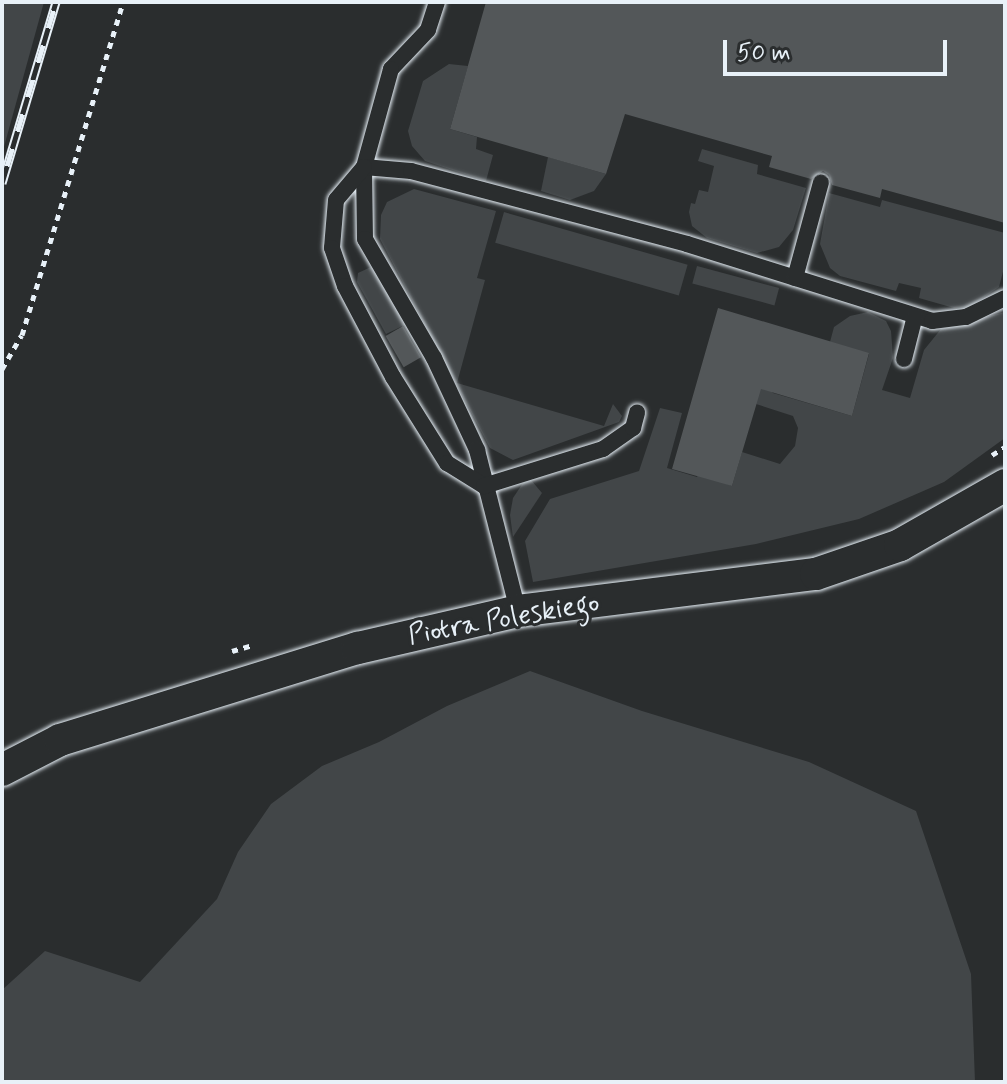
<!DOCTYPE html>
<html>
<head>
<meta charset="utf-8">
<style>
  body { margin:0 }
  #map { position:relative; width:1007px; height:1084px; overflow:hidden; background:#2a2d2e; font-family:Mynerve,sans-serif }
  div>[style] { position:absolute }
  .green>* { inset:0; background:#424648; transform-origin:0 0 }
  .building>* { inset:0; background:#535759; transform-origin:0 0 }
  .path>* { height:5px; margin-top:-2.5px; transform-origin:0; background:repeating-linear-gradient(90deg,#e8f1f8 0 6px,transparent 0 12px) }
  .roads { filter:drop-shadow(0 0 2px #e8f1f8) drop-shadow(0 0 2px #e8f1f8) }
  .lane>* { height:16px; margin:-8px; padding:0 8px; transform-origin:8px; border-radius:8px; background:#2a2d2e }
  .street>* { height:32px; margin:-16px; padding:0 16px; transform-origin:16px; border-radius:16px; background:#2a2d2e }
  .rail>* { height:9px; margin-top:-4.5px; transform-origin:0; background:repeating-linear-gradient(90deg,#2a2d2e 0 18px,#e8f1f8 0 36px); box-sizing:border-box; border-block:2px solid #e8f1f8 }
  span { translate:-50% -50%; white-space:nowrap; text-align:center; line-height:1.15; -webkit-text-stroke:6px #2a2d2e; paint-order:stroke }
  .street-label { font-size:28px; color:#e8f1f8 }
  .frame { position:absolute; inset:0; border:4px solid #e8f1f8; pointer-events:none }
  .scale { position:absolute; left:723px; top:40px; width:224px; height:36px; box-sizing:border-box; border:4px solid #e8f1f8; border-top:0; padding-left:10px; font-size:24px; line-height:28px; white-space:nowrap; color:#e8f1f8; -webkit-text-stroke:6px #2a2d2e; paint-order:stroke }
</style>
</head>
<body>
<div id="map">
  <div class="green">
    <div style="clip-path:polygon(2px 2px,44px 2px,2px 154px)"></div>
    <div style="clip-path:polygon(449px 64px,468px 66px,450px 129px,477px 137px,476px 149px,493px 155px,486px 181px,425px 161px,412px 146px,408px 131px,423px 81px)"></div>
    <div style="clip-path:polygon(702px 149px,758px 165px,757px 174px,806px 188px,793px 230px,779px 247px,757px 253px,707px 238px,692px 226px,689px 212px,691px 203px,695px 204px,699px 190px,708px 192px,714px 166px,698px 161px)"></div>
    <div style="clip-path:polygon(548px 157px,606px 174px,594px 191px,570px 200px,541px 191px)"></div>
    <div style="clip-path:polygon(414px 189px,496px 211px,477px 278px,485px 280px,457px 383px,604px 426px,613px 404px,622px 416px,619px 422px,513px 460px,490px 448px,380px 239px,381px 215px,387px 202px)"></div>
    <div style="clip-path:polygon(829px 193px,880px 207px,882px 200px,1005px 233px,1005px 264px,999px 287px,969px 307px,954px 308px,919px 298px,921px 288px,899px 283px,896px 291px,840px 276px,830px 268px,820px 244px)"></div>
    <div style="left:504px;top:212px;width:191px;height:32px;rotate:16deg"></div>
    <div style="clip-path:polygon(373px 266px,409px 323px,386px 334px,357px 282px,358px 273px)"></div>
    <div style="left:697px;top:266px;width:85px;height:18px;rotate:15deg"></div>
    <div style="clip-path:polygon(868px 312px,886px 321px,891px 331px,893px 358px,882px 390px,910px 398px,924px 350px,941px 329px,1005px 312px,1005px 438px,944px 482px,859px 519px,756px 544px,533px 582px,525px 541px,550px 499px,639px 471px,660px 408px,682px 413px,667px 468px,697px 477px,699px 473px,732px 486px,742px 452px,780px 464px,795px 446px,798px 428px,793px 416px,756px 404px,762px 381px,773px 393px,852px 416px,869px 354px,830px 342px,834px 327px,850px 316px)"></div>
    <div style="clip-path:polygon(531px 480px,542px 493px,513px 537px,510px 515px,513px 498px,523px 483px)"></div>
    <div style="clip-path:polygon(530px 671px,642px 711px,809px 762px,916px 811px,971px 974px,975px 1082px,2px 1082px,2px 990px,45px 951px,140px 982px,217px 899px,238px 852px,271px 804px,322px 766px,379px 742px,447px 706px)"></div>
  </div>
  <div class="building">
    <div style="clip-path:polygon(486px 2px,1005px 2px,1005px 223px,882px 189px,880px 198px,832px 185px,829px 175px,823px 171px,811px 179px,769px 167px,772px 156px,625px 114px,606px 174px,450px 129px)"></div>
    <div style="clip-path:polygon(718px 308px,869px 353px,852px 416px,761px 389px,732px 486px,672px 469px)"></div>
    <div style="left:403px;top:326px;width:36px;height:20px;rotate:60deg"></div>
  </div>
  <div class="path">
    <div style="left:2px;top:369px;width:39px;rotate:-60deg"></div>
    <div style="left:22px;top:335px;width:348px;rotate:-73.1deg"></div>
    <div style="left:992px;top:455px;width:15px;rotate:-32deg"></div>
    <div style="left:232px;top:651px;width:22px;rotate:-16deg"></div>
  </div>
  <div class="roads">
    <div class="lane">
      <div style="left:437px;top:2px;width:29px;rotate:108deg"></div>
      <div style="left:428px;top:30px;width:54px;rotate:133.5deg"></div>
      <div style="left:391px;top:69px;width:102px;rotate:105.4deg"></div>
      <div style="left:364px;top:167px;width:72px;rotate:89.2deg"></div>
      <div style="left:365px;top:239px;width:138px;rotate:59.9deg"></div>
      <div style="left:434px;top:358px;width:102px;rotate:64.9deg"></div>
      <div style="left:477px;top:450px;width:166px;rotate:75.7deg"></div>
      <div style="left:364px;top:167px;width:47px;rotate:4.9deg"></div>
      <div style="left:411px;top:171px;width:285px;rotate:14.8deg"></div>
      <div style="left:687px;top:244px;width:257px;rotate:17.4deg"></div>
      <div style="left:932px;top:321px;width:34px;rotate:-7deg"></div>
      <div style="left:966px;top:317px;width:43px;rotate:-26deg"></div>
      <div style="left:364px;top:167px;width:43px;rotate:130.3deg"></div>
      <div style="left:336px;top:200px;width:48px;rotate:94.8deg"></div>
      <div style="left:332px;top:248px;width:40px;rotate:71.1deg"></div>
      <div style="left:345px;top:286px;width:103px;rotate:62.2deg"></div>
      <div style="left:393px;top:377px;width:102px;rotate:57.9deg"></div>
      <div style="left:447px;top:463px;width:44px;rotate:31.9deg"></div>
      <div style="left:484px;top:486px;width:125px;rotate:-17.3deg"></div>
      <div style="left:603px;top:449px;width:37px;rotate:-35deg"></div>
      <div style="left:633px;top:428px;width:16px;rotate:-75deg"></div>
      <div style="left:795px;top:278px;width:99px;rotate:-74.8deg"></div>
      <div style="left:904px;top:359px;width:44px;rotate:-75.7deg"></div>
    </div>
    <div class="street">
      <div style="left:2px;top:770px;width:65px;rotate:-27.3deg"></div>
      <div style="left:60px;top:740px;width:312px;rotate:-17.2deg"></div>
      <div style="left:358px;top:648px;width:164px;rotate:-13deg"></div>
      <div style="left:518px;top:611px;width:300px;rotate:-7.1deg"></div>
      <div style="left:816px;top:574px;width:89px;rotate:-19deg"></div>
      <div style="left:900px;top:545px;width:121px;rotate:-29.7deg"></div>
    </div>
  </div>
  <div class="rail">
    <div style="left:2px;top:183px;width:189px;rotate:-73.4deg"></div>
  </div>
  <div class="street-label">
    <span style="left:504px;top:620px;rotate:-10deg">Piotra Poleskiego</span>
  </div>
  <div class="frame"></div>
  <div class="scale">50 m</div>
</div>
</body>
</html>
